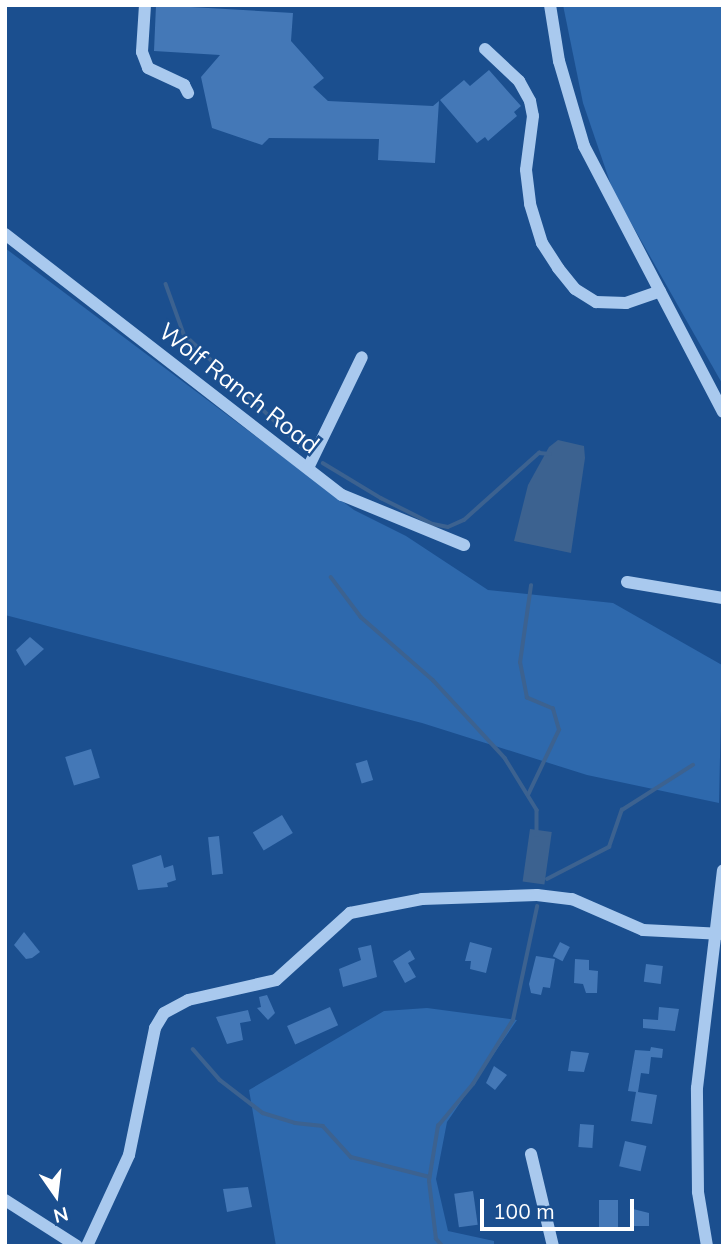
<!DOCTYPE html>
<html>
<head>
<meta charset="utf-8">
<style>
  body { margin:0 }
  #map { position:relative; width:728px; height:1251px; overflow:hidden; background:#1b4f8f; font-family:Mulish,sans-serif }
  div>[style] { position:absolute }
  .green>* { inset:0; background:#2e69ad }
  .water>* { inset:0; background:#3c6290; transform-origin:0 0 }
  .stream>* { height:3.5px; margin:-1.75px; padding:0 1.75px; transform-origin:1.75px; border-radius:1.75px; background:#3c6290 }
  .building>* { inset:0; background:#4478b7; transform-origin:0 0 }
  .minor>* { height:12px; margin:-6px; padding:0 6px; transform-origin:6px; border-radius:6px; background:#a9c9ee }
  span { translate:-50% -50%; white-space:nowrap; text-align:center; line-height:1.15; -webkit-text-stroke:5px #1b4f8f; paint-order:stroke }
  .street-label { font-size:24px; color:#fff }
  .frame { position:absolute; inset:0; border:7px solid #fff; pointer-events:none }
  .north { position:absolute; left:21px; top:1160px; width:70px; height:70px; -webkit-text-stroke:5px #1b4f8f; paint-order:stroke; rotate:166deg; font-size:19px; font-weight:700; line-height:28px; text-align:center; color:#fff }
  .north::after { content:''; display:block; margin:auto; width:24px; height:32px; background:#fff; clip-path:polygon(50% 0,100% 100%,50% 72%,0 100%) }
  .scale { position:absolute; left:480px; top:1199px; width:154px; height:32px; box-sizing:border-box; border:4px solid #fff; border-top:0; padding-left:9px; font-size:21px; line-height:24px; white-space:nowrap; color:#fff; -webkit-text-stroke:5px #1b4f8f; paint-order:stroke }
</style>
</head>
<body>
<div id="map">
  <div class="green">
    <div style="clip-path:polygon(563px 5px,723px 5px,723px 385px,613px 191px,583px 103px)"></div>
    <div style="clip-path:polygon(5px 248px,354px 510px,406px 536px,488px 590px,613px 603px,722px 665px,719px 803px,587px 775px,422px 723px,5px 615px)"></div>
    <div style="clip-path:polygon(427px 1008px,517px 1020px,447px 1122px,436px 1179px,448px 1231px,494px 1241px,494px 1246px,276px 1246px,249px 1090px,384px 1011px)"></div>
  </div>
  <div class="water">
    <div style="clip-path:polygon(558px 440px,584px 446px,585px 458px,571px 553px,514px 541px,528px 485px,549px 447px)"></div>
    <div style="left:530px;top:829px;width:22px;height:53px;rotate:8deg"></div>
  </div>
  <div class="stream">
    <div style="left:166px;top:284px;width:53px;rotate:70.2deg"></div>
    <div style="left:184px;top:334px;width:165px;rotate:43.8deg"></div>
    <div style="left:323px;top:463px;width:68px;rotate:31.1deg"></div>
    <div style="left:381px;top:498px;width:58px;rotate:26.6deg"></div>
    <div style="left:433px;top:524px;width:15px;rotate:11deg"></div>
    <div style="left:448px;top:527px;width:17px;rotate:-24deg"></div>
    <div style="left:464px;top:520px;width:101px;rotate:-41.8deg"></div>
    <div style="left:539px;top:453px;width:11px;rotate:5deg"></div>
    <div style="left:331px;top:577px;width:50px;rotate:53.1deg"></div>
    <div style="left:361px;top:617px;width:96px;rotate:41.2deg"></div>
    <div style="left:433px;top:680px;width:106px;rotate:47.3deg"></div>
    <div style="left:505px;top:758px;width:61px;rotate:58.4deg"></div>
    <div style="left:537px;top:810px;width:25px;rotate:90deg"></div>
    <div style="left:528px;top:795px;width:72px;rotate:-64.5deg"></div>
    <div style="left:559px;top:730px;width:22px;rotate:-106deg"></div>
    <div style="left:553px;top:709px;width:28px;rotate:-157deg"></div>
    <div style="left:527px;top:698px;width:36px;rotate:-101deg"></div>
    <div style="left:520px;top:663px;width:78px;rotate:-81.9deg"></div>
    <div style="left:547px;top:879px;width:70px;rotate:-27.3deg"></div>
    <div style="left:609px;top:847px;width:39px;rotate:-71deg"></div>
    <div style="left:622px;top:810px;width:84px;rotate:-32.4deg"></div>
    <div style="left:193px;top:1049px;width:41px;rotate:48.9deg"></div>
    <div style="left:220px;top:1080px;width:54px;rotate:37.5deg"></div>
    <div style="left:263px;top:1113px;width:34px;rotate:17deg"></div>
    <div style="left:295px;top:1123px;width:28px;rotate:6deg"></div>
    <div style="left:323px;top:1126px;width:42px;rotate:47.9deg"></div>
    <div style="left:351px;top:1157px;width:81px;rotate:14.2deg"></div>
    <div style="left:442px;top:1246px;width:9px;rotate:-131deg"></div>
    <div style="left:436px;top:1239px;width:58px;rotate:-96.9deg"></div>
    <div style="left:429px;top:1181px;width:56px;rotate:-80.7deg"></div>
    <div style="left:438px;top:1126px;width:55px;rotate:-50.2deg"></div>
    <div style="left:473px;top:1084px;width:75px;rotate:-58deg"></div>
    <div style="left:513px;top:1020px;width:116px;rotate:-78deg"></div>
  </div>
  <div class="building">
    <div style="clip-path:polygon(156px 5px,293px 13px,291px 41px,324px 78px,313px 87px,328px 101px,433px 106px,439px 101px,435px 163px,378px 160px,379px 139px,269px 138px,262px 145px,212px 128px,201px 77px,220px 55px,154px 51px)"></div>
    <div style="clip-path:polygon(489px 70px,521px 106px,514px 112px,517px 116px,488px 141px,485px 137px,477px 143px,440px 100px,464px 80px,470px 86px)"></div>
    <div style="clip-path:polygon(30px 637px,44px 649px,25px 666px,16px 650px)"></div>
    <div style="left:91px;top:749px;width:30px;height:27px;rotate:73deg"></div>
    <div style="left:367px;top:760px;width:21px;height:12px;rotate:73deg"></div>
    <div style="left:282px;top:815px;width:21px;height:34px;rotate:59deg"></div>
    <div style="left:219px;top:836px;width:38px;height:11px;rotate:84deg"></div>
    <div style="clip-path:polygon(161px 855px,164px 868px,173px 865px,176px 880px,167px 883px,168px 887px,138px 890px,132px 865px)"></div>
    <div style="clip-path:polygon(24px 932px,40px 952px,32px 958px,26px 959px,14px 945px)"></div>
    <div style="clip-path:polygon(470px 942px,492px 948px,486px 973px,470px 969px,471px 961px,465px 961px)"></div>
    <div style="left:560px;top:942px;width:11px;height:16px;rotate:27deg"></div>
    <div style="clip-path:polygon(371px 945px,377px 977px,343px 987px,339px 969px,361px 960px,358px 948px)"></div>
    <div style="clip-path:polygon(410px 950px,415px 959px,408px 963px,416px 977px,405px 983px,393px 961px)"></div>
    <div style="clip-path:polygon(536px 956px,555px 959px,550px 988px,543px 987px,541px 995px,531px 993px,529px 984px)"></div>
    <div style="clip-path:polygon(575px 959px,589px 960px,589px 970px,598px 971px,597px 993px,586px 993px,583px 984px,574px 983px)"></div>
    <div style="left:646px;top:964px;width:17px;height:18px;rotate:7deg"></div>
    <div style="clip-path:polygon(267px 995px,275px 1013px,268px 1020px,257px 1008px,261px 1007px,259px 997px)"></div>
    <div style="left:330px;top:1007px;width:20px;height:47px;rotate:66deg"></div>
    <div style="clip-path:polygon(659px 1007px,679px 1009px,675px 1031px,643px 1028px,643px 1019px,658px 1020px)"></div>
    <div style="clip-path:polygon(248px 1010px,251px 1021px,240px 1023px,243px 1040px,227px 1044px,216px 1017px)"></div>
    <div style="clip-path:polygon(651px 1047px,663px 1049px,662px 1058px,651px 1057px,649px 1074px,641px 1073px,638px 1092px,657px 1095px,652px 1124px,631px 1121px,636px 1092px,628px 1091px,635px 1050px,650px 1051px)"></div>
    <div style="clip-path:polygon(571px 1051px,589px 1053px,584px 1072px,568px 1071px)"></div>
    <div style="clip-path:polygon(494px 1066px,507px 1075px,495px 1090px,486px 1083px)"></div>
    <div style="left:580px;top:1124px;width:14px;height:23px;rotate:4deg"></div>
    <div style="left:625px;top:1141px;width:22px;height:26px;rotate:13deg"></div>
    <div style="clip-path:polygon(248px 1187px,252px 1207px,227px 1212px,223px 1189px)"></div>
    <div style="left:473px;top:1191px;width:34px;height:19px;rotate:82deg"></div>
    <div style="left:599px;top:1200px;width:19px;height:27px"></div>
    <div style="clip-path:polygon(633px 1209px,649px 1213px,649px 1226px,634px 1226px)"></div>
  </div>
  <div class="minor">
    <div style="left:145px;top:5px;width:47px;rotate:93.7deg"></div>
    <div style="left:142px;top:52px;width:17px;rotate:69deg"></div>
    <div style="left:148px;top:68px;width:40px;rotate:25deg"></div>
    <div style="left:184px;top:85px;width:9px;rotate:63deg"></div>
    <div style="left:550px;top:5px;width:57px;rotate:80.9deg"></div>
    <div style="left:559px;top:61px;width:89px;rotate:73.6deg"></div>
    <div style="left:584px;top:146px;width:300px;rotate:62.4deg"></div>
    <div style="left:485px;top:49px;width:47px;rotate:43.3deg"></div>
    <div style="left:519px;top:81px;width:23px;rotate:61deg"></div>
    <div style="left:530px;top:101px;width:15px;rotate:79deg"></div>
    <div style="left:533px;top:116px;width:54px;rotate:97.4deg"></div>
    <div style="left:526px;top:170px;width:34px;rotate:83deg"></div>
    <div style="left:530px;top:204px;width:41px;rotate:72.9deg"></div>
    <div style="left:542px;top:243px;width:30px;rotate:57deg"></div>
    <div style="left:558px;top:268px;width:27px;rotate:51deg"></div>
    <div style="left:575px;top:289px;width:25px;rotate:32deg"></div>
    <div style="left:596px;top:302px;width:30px;rotate:2deg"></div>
    <div style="left:626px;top:303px;width:36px;rotate:-19deg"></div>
    <div style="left:5px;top:234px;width:426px;rotate:37.8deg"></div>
    <div style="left:342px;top:495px;width:132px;rotate:22.3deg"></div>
    <div style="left:308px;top:468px;width:123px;rotate:-64.1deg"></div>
    <div style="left:627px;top:582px;width:97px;rotate:9.5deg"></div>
    <div style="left:531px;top:1154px;width:95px;rotate:76.6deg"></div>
    <div style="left:5px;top:1200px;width:85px;rotate:32.6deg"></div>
    <div style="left:87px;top:1246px;width:100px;rotate:-65.2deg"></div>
    <div style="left:129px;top:1155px;width:130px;rotate:-78.4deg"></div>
    <div style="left:155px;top:1028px;width:17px;rotate:-59deg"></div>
    <div style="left:164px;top:1013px;width:27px;rotate:-28deg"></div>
    <div style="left:188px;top:1000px;width:90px;rotate:-12.8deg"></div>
    <div style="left:276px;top:980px;width:100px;rotate:-42.2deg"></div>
    <div style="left:350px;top:913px;width:73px;rotate:-11deg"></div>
    <div style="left:422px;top:899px;width:115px;rotate:-2deg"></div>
    <div style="left:537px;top:895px;width:35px;rotate:7deg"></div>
    <div style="left:572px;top:899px;width:77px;rotate:23.6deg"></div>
    <div style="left:643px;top:930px;width:80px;rotate:2.9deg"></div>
    <div style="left:707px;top:1246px;width:55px;rotate:-99.5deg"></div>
    <div style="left:698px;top:1192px;width:104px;rotate:-90.6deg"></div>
    <div style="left:697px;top:1088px;width:219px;rotate:-83.2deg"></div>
  </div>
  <div class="street-label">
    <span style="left:239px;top:388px;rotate:38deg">Wolf Ranch Road</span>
  </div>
  <div class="frame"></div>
  <div class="north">N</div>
  <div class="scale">100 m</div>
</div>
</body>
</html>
